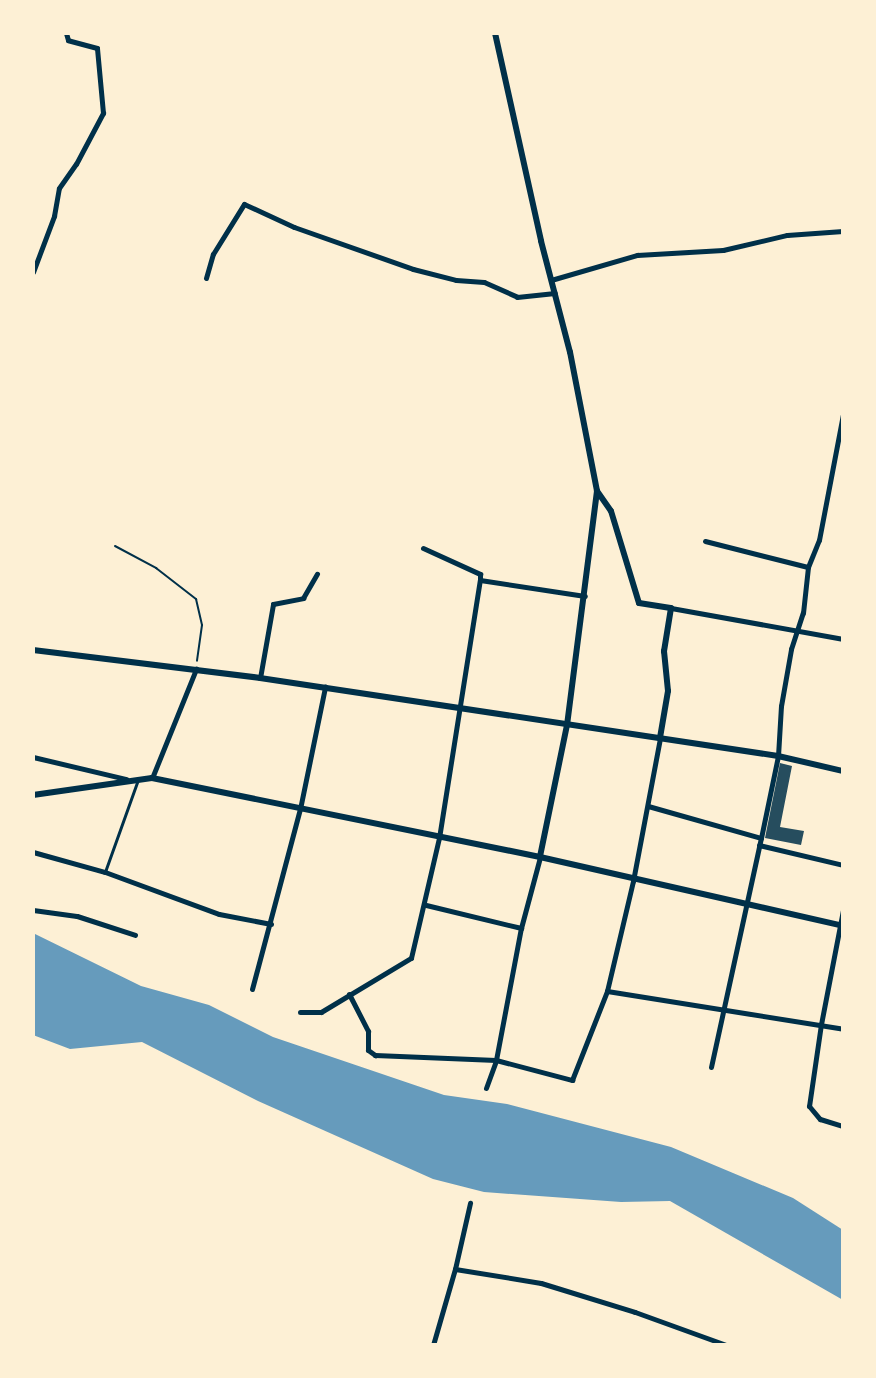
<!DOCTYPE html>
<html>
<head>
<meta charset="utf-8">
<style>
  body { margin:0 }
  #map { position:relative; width:876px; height:1378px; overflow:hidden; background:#fdf0d5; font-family:"DM Sans",sans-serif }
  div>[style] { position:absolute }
  .water>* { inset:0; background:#669bbc }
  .building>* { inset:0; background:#264d5e }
  .path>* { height:2px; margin:-1px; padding:0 1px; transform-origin:1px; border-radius:1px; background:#003049 }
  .service>* { height:2.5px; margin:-1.25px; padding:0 1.25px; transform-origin:1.25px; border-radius:1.25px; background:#003049 }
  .minor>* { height:5px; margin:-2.5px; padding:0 2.5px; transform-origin:2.5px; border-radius:2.5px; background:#003049 }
  .tertiary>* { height:6px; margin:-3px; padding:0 3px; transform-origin:3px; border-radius:3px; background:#003049 }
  span { translate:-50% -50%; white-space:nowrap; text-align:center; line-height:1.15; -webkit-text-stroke:7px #fdf0d5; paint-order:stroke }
  .frame { position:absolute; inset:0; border:35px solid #fdf0d5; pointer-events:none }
</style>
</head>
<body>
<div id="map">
  <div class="water">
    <div style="clip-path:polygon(33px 933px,141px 986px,209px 1005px,273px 1037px,444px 1095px,507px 1104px,671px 1147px,793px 1198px,843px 1230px,843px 1300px,670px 1201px,621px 1202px,484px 1192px,433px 1179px,258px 1101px,142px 1042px,70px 1049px,33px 1035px)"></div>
  </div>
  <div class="building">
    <div style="clip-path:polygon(780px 763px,792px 766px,780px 827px,804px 831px,801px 845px,765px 838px)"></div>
  </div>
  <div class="path">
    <div style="left:115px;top:546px;width:47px;rotate:28.2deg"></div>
    <div style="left:156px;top:568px;width:51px;rotate:37.8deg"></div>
    <div style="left:196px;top:599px;width:27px;rotate:77deg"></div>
    <div style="left:202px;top:625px;width:36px;rotate:98deg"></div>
  </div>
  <div class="service">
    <div style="left:105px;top:872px;width:98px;rotate:-70.3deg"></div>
  </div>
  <div class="minor">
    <div style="left:33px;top:272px;width:60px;rotate:-69.4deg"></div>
    <div style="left:54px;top:216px;width:28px;rotate:-80deg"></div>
    <div style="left:59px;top:188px;width:29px;rotate:-55deg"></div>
    <div style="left:76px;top:164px;width:58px;rotate:-62.1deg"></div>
    <div style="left:103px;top:113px;width:65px;rotate:-95.3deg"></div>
    <div style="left:97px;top:48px;width:30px;rotate:-165deg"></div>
    <div style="left:68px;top:40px;width:7px;rotate:-106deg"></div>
    <div style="left:206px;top:278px;width:25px;rotate:-74deg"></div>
    <div style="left:213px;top:254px;width:59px;rotate:-58.2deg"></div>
    <div style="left:244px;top:204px;width:55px;rotate:24.7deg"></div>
    <div style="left:294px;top:227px;width:126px;rotate:19.4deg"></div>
    <div style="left:413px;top:269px;width:44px;rotate:14.3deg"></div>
    <div style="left:456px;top:280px;width:28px;rotate:4deg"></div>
    <div style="left:484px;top:282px;width:36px;rotate:24deg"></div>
    <div style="left:517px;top:297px;width:38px;rotate:-6deg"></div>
    <div style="left:551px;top:280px;width:90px;rotate:-16.2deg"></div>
    <div style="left:637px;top:255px;width:86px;rotate:-3.3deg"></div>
    <div style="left:723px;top:250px;width:66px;rotate:-13.2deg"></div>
    <div style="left:787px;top:235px;width:56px;rotate:-4.1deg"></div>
    <div style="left:705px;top:541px;width:106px;rotate:14.2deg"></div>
    <div style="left:423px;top:548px;width:63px;rotate:24.5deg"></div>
    <div style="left:480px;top:574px;width:6px;rotate:90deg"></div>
    <div style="left:480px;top:580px;width:106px;rotate:8.7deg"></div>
    <div style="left:671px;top:608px;width:175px;rotate:10.2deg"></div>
    <div style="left:260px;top:678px;width:75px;rotate:-80deg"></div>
    <div style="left:273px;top:604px;width:31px;rotate:-11deg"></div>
    <div style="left:303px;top:598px;width:28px;rotate:-60deg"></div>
    <div style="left:33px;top:757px;width:96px;rotate:13.3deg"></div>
    <div style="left:152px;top:778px;width:118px;rotate:-68deg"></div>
    <div style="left:648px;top:806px;width:117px;rotate:15.8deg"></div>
    <div style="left:759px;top:845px;width:86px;rotate:13.4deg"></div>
    <div style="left:33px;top:852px;width:75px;rotate:15.5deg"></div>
    <div style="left:105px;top:872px;width:121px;rotate:20.2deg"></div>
    <div style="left:219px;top:914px;width:53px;rotate:10.9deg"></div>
    <div style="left:426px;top:905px;width:98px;rotate:13.6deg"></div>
    <div style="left:33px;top:910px;width:44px;rotate:7.8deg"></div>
    <div style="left:77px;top:916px;width:61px;rotate:18.1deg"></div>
    <div style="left:843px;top:910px;width:116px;rotate:100.9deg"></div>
    <div style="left:821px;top:1024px;width:83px;rotate:98.3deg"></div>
    <div style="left:809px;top:1106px;width:17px;rotate:50deg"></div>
    <div style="left:820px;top:1119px;width:24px;rotate:17deg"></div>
    <div style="left:252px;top:989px;width:186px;rotate:-75.1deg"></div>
    <div style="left:300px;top:809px;width:125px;rotate:-78.4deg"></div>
    <div style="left:607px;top:991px;width:239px;rotate:9.1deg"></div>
    <div style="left:349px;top:994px;width:42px;rotate:62.8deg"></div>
    <div style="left:368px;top:1031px;width:19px;rotate:90deg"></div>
    <div style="left:368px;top:1050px;width:9px;rotate:36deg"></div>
    <div style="left:375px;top:1055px;width:121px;rotate:2.4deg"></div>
    <div style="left:496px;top:1060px;width:79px;rotate:14.7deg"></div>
    <div style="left:572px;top:1080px;width:96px;rotate:-68.5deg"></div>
    <div style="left:607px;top:991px;width:113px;rotate:-76.7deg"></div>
    <div style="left:633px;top:881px;width:146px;rotate:-79.3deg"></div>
    <div style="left:300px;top:1012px;width:21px"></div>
    <div style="left:321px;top:1012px;width:105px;rotate:-31deg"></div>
    <div style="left:411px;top:958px;width:123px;rotate:-76.9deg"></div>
    <div style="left:439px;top:838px;width:261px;rotate:-81deg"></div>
    <div style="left:711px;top:1067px;width:234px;rotate:-77.7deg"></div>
    <div style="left:761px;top:838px;width:84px;rotate:-78.3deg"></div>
    <div style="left:778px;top:756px;width:50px;rotate:-86.6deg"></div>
    <div style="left:781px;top:706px;width:58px;rotate:-80deg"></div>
    <div style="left:791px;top:649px;width:38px;rotate:-72deg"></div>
    <div style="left:803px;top:613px;width:46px;rotate:-83.8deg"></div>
    <div style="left:808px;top:567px;width:29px;rotate:-68deg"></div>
    <div style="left:819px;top:540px;width:128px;rotate:-79.2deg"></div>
    <div style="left:486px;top:1088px;width:30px;rotate:-70deg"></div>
    <div style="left:496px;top:1060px;width:134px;rotate:-79.3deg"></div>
    <div style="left:521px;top:928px;width:73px;rotate:-75deg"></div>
    <div style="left:455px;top:1269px;width:87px;rotate:9.2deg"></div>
    <div style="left:541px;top:1283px;width:98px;rotate:17.1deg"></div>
    <div style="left:635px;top:1312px;width:97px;rotate:19.9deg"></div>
    <div style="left:433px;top:1345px;width:79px;rotate:-73.9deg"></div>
    <div style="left:455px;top:1269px;width:68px;rotate:-77.2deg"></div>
  </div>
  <div class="tertiary">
    <div style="left:495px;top:33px;width:213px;rotate:77.5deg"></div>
    <div style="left:541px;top:241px;width:115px;rotate:75.4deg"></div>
    <div style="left:570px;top:352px;width:142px;rotate:79deg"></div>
    <div style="left:597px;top:491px;width:236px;rotate:97.3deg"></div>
    <div style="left:567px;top:725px;width:135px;rotate:101.6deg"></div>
    <div style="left:597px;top:491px;width:24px;rotate:55deg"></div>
    <div style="left:611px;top:511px;width:96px;rotate:73.1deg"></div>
    <div style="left:639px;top:603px;width:32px;rotate:9deg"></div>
    <div style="left:671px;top:608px;width:44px;rotate:99.2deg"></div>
    <div style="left:664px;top:651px;width:40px;rotate:84.3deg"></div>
    <div style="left:668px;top:691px;width:48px;rotate:99.7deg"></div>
    <div style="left:33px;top:650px;width:229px;rotate:7deg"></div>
    <div style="left:260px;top:678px;width:524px;rotate:8.56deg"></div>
    <div style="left:778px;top:756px;width:67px;rotate:13deg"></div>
    <div style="left:33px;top:795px;width:120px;rotate:-8.1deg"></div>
    <div style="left:152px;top:778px;width:396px;rotate:11.5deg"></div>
    <div style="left:540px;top:857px;width:311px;rotate:12.8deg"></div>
  </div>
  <div class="frame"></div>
</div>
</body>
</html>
